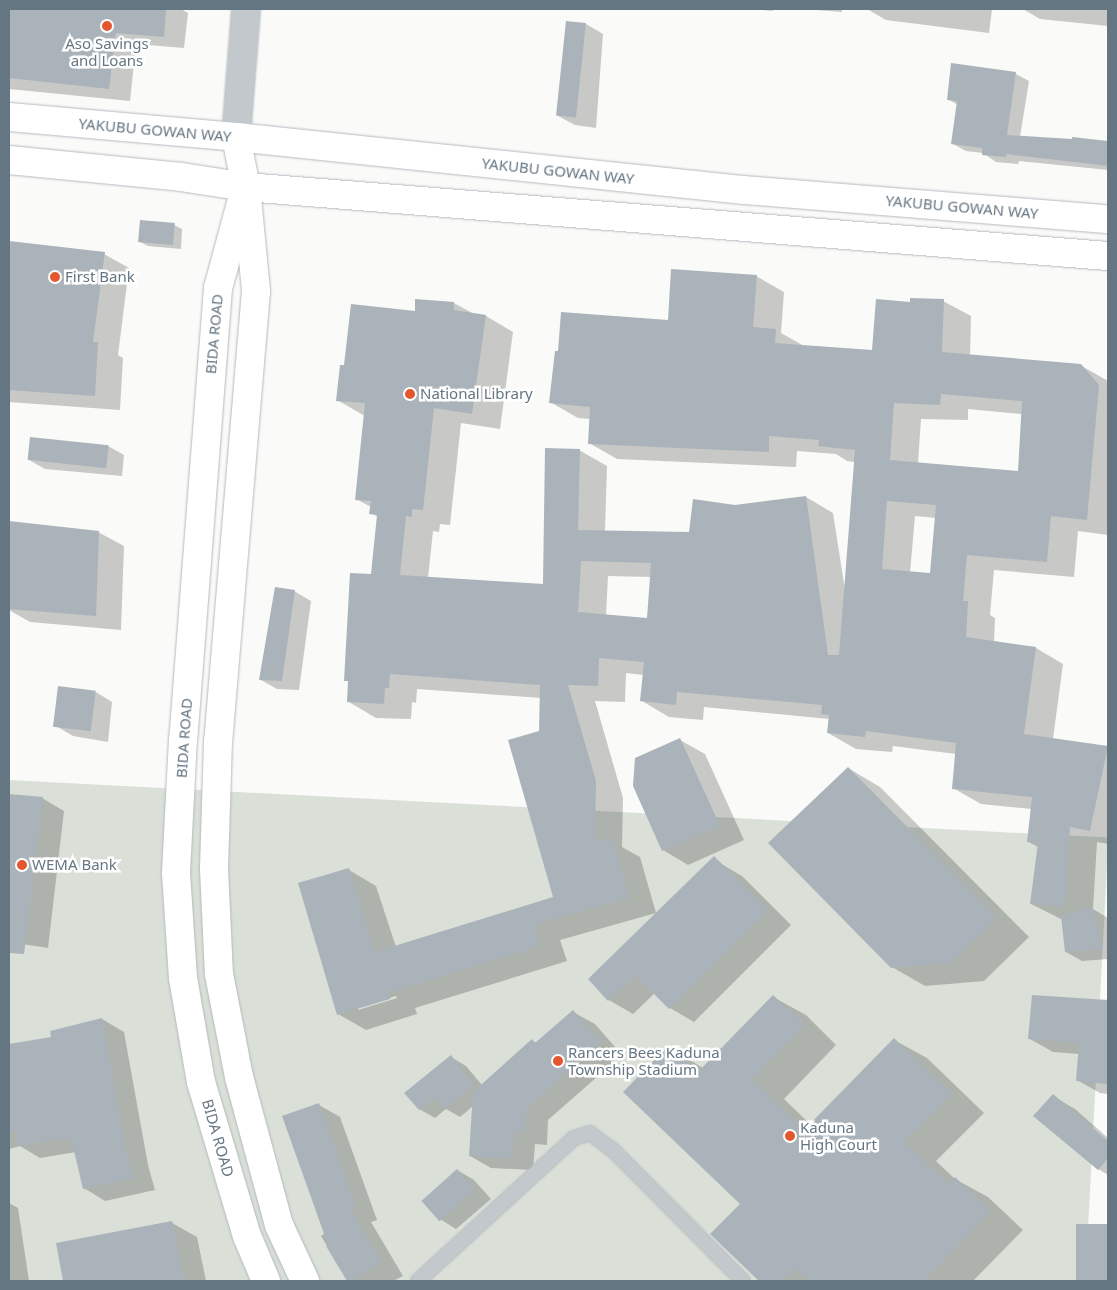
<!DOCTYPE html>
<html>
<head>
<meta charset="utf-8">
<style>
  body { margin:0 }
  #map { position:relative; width:1117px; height:1290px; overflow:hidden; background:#fafaf8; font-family:"Noto Sans",sans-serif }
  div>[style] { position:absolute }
  .green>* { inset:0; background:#dadfd7; transform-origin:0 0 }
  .shadow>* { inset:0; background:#0003; transform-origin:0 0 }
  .building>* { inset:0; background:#aab3b9; transform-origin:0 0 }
  .roads { filter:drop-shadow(0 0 1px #b3babf) drop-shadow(0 0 1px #b3babf) }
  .lane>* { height:14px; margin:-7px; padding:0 7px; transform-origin:7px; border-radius:7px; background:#c3c8cc }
  .street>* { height:28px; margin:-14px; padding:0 14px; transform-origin:14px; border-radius:14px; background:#c3c8cc }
  .secondary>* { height:28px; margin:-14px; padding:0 14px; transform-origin:14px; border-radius:14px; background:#fff }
  .dots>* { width:14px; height:14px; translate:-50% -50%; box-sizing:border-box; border:2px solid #fff; border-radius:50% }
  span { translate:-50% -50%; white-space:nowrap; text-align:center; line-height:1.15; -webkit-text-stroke:5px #fff; paint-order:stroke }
  .poi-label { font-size:15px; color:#657683 }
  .left { translate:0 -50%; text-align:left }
  .street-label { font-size:15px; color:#657683 }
  .frame { position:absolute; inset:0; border:10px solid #657683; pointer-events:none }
</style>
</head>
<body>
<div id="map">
  <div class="green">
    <div style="left:9px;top:780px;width:1101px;height:501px;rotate:3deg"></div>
  </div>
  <div class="shadow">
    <div style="clip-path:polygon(9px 9px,44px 11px,44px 9px,181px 9px,188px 13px,184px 48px,136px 44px,130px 101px,9px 89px)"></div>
    <div style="clip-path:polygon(752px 9px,773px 9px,773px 11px)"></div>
    <div style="clip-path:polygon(803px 9px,842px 9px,842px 12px)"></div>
    <div style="clip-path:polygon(867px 9px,992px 9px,989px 33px,886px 20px)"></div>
    <div style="clip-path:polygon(1023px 9px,1108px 9px,1108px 26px,1040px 19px)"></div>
    <div style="clip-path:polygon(567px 23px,586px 24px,603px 34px,596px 128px,575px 125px,558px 116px)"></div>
    <div style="clip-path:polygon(953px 65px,1016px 74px,1029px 81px,1020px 137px,1073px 141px,1073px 138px,1108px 142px,1108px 170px,1019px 161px,1018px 164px,996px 162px,983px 153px,966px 151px,953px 144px,958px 105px,948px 99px)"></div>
    <div style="clip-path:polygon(174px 225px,182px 229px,181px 249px,148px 246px,140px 242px)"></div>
    <div style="clip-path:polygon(9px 242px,104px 254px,129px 268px,118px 355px,123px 358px,120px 410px,9px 402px)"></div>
    <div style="clip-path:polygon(evenodd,756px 276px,784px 292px,781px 333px,804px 346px,873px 351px,911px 303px,943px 301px,971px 316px,970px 356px,1080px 365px,1108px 381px,1108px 535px,1078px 531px,1074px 577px,994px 570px,990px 615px,995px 618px,994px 642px,1036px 648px,1063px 664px,1053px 739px,1108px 747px,1108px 844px,1097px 842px,1093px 909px,1108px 918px,1108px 959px,1082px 961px,1066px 952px,1063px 920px,1031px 904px,1038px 847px,1029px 842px,1032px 809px,981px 804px,953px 788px,956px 754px,893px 746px,892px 752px,856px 749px,828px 733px,829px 719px,704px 707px,703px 720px,669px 717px,642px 701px,644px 675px,626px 673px,625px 702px,595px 701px,623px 798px,622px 847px,640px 857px,656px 913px,560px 940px,567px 961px,415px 1008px,417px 1014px,366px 1030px,338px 1014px,349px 870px,376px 886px,396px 947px,554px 898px,540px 732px,541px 698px,417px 689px,416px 703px,412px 702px,411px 719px,376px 718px,349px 702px,349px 682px,346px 680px,372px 575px,378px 517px,371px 513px,371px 507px,356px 499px,365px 416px,337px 400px,345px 366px,416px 312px,454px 303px,474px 314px,486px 316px,513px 332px,500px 429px,461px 423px,450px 525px,440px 524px,439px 532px,433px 531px,428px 578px,544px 585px,579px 450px,607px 466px,605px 531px,690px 533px,735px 507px,806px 497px,833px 513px,845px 590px,855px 462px,847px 461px,836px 454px,797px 451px,796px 467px,617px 459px,589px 443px,590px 419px,578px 418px,550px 402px,669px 322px,756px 276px,968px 409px,1022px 414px,1019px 472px,918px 463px,921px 419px,968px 420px,968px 409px,756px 276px,915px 516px,936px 518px,931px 575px,910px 573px,915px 516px,756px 276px,608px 576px,651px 577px,648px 619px,606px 616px,608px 576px,756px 276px,396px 996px,397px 998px,358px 1010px,358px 1008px,396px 996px)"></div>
    <div style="clip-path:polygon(108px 446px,124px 455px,122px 476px,45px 469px,29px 460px)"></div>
    <div style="clip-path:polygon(9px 523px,98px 532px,124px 546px,121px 630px,30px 622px,9px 610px)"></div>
    <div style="clip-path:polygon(294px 591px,311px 601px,299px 690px,277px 689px,261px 680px)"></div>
    <div style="clip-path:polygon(96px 692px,112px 702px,108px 742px,73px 736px,56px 726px)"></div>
    <div style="clip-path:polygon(680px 740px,705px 754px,744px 840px,688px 865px,663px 850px)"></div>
    <div style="clip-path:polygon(848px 768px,880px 787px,1029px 937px,984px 981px,925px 986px,892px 967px)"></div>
    <div style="clip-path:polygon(9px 795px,42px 798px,64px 811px,48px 948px,9px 942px)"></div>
    <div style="clip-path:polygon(718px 862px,742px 876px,791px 925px,694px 1022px,670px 1008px,655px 993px,633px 1014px,609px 1000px)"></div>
    <div style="clip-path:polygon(1033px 996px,1108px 1001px,1108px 1094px,1100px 1093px,1077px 1080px,1079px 1054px,1053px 1052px,1030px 1039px)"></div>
    <div style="clip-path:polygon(773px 997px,806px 1015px,836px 1045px,784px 1099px,811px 1125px,894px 1040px,927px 1058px,984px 1113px,936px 1161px,955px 1179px,988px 1197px,1023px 1230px,973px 1281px,761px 1281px,712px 1234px,742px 1204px,668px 1047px,703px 1068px)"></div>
    <div style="clip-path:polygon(573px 1012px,595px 1024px,622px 1055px,548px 1120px,547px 1145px,535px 1144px,533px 1170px,491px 1168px,470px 1156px,473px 1106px,460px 1117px,446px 1109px,435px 1118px,419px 1109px,451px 1057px,466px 1066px,482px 1085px,532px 1041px,537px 1043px)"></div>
    <div style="clip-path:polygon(102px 1019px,124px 1032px,148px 1165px,155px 1190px,105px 1201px,84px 1188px,76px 1152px,40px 1158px,20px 1146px,9px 1149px,9px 1045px,53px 1038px)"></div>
    <div style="clip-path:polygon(1058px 1099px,1075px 1109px,1108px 1138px,1108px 1175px,1098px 1169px)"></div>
    <div style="clip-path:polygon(319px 1105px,340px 1117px,377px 1220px,371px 1222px,403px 1276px,393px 1281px,348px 1281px,321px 1236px,325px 1233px)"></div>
    <div style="clip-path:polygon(457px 1170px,474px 1180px,491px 1199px,456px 1229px,440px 1219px)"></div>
    <div style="clip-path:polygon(9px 1203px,18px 1208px,29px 1281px,9px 1281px)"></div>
    <div style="clip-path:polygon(172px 1223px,197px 1237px,206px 1281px,64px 1281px,57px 1244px)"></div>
    <div style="left:1077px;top:1226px;width:31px;height:55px"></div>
  </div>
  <div class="building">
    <div style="clip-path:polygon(9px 9px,166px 9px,164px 37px,116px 33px,109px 89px,9px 78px)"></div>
    <div style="left:566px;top:21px;width:20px;height:95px;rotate:6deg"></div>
    <div style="clip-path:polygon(951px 63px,1016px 72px,1007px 135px,1072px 139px,1072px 137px,1108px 141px,1108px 166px,1006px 154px,1006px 157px,982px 155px,982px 148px,951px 144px,957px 101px,947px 100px)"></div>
    <div style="left:140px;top:220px;width:35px;height:22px;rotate:5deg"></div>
    <div style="clip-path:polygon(9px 241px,105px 252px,93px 342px,98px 342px,95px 396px,9px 390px)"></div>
    <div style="clip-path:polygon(evenodd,671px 269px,757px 275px,753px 327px,776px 329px,775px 343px,872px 350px,876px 299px,910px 302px,910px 298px,944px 299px,942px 352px,1081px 364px,1099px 385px,1087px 520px,1051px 516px,1047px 562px,967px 555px,963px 601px,968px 601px,966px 637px,1036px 647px,1024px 734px,1108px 746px,1090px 831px,1070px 827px,1065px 907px,1030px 904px,1038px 843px,1027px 842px,1032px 797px,952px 789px,956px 743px,866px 731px,865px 737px,827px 733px,829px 715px,821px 714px,822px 705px,677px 692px,676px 705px,640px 701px,644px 662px,599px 658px,598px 686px,568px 685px,596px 781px,595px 839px,613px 840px,629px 898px,533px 925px,540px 946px,388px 993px,390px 999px,337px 1015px,298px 883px,349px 868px,375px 952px,553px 897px,508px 740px,539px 731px,540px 685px,390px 674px,389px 688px,385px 688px,384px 704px,347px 702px,348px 681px,344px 681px,350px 573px,371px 574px,377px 515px,369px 514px,371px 501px,355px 500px,365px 403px,336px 401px,340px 365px,344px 365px,351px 304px,415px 311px,415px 299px,454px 302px,454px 310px,486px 315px,472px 414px,434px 408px,423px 510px,412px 509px,412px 517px,406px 516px,400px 575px,543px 584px,545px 448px,580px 449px,578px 530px,689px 532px,693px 499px,735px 505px,806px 496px,828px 655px,839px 655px,855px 450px,818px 446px,819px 440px,769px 436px,769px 452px,588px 444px,590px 407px,549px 403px,555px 351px,558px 351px,561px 312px,668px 320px,671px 269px,941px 394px,1022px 401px,1018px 471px,890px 460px,894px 403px,940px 405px,941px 394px,671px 269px,887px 501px,936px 505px,930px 573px,882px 569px,887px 501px,671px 269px,581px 561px,651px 563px,647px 618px,578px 612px,581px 561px)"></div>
    <div style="left:30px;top:437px;width:79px;height:23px;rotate:6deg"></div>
    <div style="clip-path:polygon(9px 521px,99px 531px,96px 616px,9px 609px)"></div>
    <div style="clip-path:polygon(275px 587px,295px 590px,282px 681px,259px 680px)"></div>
    <div style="left:58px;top:686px;width:38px;height:41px;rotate:7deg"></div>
    <div style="clip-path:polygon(680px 738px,720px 826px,662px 851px,633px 786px,635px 758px)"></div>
    <div style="clip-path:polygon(848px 767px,997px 918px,951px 963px,891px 968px,768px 843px)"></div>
    <div style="clip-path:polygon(9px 794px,43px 797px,24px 954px,9px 953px)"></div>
    <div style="clip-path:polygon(714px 856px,768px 910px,669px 1009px,636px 976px,608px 1001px,588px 979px)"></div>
    <div style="clip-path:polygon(1092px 907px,1103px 949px,1065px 952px,1061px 916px)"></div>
    <div style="clip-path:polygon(773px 995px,805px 1025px,752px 1079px,804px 1130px,894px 1038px,952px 1094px,904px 1142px,948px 1184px,955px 1177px,991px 1211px,923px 1281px,809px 1281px,795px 1268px,782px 1281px,759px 1281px,710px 1234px,740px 1204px,623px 1092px,668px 1046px,697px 1073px)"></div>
    <div style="clip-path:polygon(1032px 995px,1108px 1000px,1108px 1084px,1076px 1081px,1079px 1043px,1028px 1039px)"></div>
    <div style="clip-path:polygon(573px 1010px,601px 1042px,527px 1108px,525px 1133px,514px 1133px,512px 1159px,469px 1156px,473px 1092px,532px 1039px,535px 1043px)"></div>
    <div style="clip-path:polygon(102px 1018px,126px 1152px,134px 1178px,83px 1189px,71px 1138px,17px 1146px,15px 1131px,9px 1132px,9px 1044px,51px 1037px,50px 1031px)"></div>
    <div style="clip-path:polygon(451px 1055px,473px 1084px,444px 1109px,434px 1098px,419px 1110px,404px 1093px)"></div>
    <div style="clip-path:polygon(1053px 1094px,1108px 1141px,1108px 1158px,1098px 1170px,1033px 1116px)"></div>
    <div style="clip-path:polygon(319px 1103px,356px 1208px,351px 1210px,382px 1263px,351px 1281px,347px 1281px,326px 1246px,328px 1245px,282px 1116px)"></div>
    <div style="left:457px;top:1169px;width:27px;height:48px;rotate:48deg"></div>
    <div style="clip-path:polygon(172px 1221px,184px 1281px,63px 1281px,56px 1243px)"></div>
    <div style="left:1108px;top:1224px;width:57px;height:32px;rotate:90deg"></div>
  </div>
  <div class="roads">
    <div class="lane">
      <div style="left:418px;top:1281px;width:212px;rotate:-42.5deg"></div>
      <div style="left:574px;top:1138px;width:17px;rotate:-17deg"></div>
      <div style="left:590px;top:1133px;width:30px;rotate:37deg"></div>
      <div style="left:614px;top:1151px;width:183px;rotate:45.2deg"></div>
    </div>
    <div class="street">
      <div style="left:236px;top:137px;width:128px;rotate:-85.5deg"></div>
    </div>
    <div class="secondary">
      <div style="left:9px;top:117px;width:228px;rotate:5deg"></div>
      <div style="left:236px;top:137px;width:511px;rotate:5.96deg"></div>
      <div style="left:744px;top:190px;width:365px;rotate:4.6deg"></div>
      <div style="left:236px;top:137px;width:51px;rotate:78.7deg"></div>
      <div style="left:246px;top:187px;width:104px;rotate:84.5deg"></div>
      <div style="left:256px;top:291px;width:452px;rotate:94.8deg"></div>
      <div style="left:218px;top:741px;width:128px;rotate:91.8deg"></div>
      <div style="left:214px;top:869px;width:105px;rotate:87.3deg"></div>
      <div style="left:219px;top:974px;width:105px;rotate:79deg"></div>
      <div style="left:239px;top:1077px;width:153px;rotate:74.9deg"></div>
      <div style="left:279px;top:1225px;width:62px;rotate:65.1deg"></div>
      <div style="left:9px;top:160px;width:173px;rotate:5.6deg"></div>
      <div style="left:181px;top:177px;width:66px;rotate:8.7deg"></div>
      <div style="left:246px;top:187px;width:865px;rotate:4.58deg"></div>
      <div style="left:241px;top:203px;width:88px;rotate:105.1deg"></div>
      <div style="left:218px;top:288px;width:452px;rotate:94.4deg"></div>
      <div style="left:183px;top:739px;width:134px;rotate:93deg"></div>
      <div style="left:176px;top:873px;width:105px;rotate:86.2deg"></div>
      <div style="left:183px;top:978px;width:106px;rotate:80.2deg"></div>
      <div style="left:201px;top:1082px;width:161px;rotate:73.4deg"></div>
      <div style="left:247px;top:1236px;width:49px;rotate:67.1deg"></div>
    </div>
  </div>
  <div class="dots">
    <div style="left:107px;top:26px;background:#e4572e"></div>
    <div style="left:55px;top:277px;background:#e4572e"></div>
    <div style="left:410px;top:394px;background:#e4572e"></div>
    <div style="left:22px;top:865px;background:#e4572e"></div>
    <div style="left:558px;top:1061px;background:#e4572e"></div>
    <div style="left:790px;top:1136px;background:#e4572e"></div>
  </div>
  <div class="poi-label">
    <span style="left:107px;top:52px">Aso Savings<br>and Loans</span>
    <span class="left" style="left:65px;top:277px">First Bank</span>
    <span class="left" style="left:420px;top:394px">National Library</span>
    <span class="left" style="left:32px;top:865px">WEMA Bank</span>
    <span class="left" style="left:568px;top:1061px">Rancers Bees Kaduna<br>Township Stadium</span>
    <span class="left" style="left:800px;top:1136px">Kaduna<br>High Court</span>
  </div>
  <div class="street-label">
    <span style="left:155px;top:130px;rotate:5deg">YAKUBU GOWAN WAY</span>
    <span style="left:558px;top:171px;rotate:6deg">YAKUBU GOWAN WAY</span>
    <span style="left:962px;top:207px;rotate:5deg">YAKUBU GOWAN WAY</span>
    <span style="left:214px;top:334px;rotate:-85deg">BIDA ROAD</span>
    <span style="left:184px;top:738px;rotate:-86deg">BIDA ROAD</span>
    <span style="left:218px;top:1138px;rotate:74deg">BIDA ROAD</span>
  </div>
  <div class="frame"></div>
</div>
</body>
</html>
